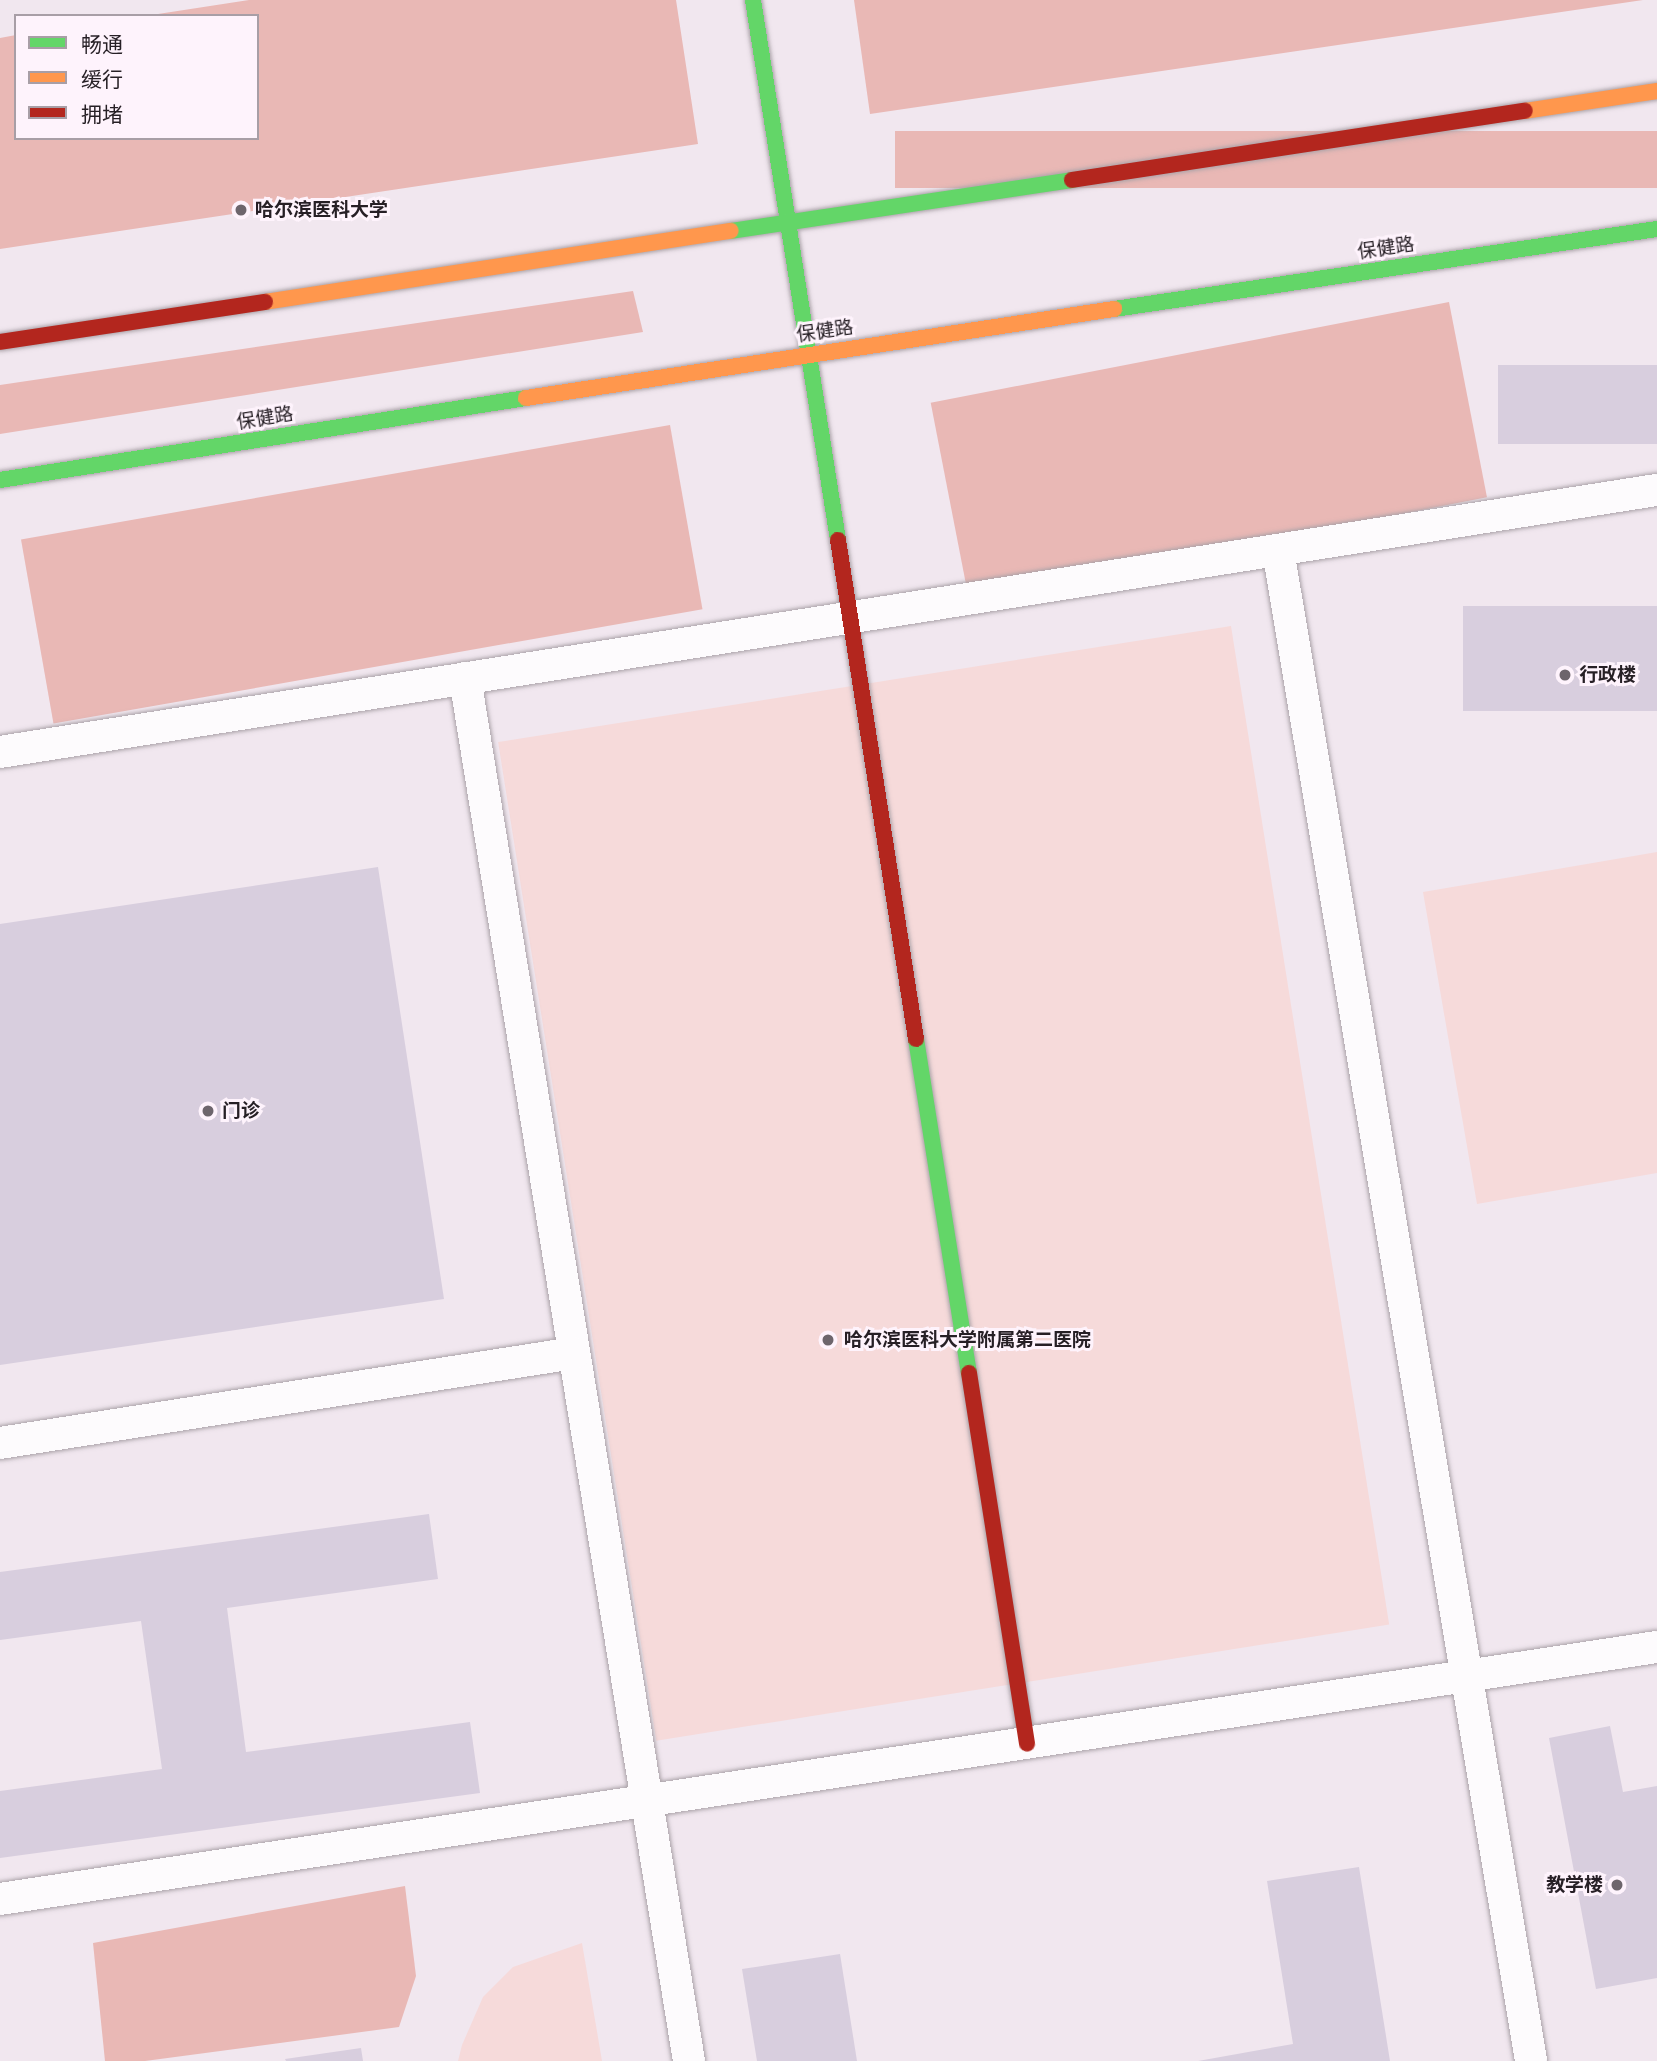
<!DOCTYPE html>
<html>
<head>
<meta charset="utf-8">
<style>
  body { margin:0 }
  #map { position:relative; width:1657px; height:2061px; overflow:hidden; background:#f1e7ef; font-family:"Libre Baskerville","Noto Sans SC",serif }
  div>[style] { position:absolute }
  .green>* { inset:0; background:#f6dada; transform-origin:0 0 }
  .forest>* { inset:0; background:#e9b8b5; transform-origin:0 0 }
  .building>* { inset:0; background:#d8cede; transform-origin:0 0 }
  .roads { filter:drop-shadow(0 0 2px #aba3a9) drop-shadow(0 0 2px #aba3a9) }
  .street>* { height:32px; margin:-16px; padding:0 16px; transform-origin:16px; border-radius:16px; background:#fdfbfd }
  .fast>* { height:16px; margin:-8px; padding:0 8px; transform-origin:8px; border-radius:8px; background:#63d668 }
  .slow>* { height:16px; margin:-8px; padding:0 8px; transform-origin:8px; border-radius:8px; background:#ff974d }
  .jam>* { height:16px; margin:-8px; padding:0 8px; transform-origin:8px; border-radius:8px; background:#b3261e }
  .dots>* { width:19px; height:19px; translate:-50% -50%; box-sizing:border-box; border:4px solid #fef3fc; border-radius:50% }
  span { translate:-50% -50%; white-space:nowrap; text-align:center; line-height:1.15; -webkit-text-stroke:6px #fef3fc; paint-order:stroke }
  .poi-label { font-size:19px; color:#261f25; font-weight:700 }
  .left { translate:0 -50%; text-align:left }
  .right { translate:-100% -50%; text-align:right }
  .street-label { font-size:19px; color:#261f25 }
  .legend { position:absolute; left:14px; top:14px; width:245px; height:126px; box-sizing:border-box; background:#fef3fc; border:2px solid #a89ea6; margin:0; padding:9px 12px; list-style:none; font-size:21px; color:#261f25 }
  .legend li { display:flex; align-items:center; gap:14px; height:35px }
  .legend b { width:35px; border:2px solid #a89ea6 }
</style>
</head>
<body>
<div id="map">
  <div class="green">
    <div style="left:1231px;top:626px;width:1011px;height:742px;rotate:81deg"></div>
    <div style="clip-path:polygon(1657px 852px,1657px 1173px,1477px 1204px,1423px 892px)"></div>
    <div style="clip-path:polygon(582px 1943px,602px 2061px,458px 2061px,462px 2045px,483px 1997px,513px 1967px)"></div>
  </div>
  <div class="forest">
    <div style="clip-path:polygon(249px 0,676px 0,698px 144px,0 249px,0 38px,16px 35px,16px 138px,257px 138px,257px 16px,145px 16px)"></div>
    <div style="clip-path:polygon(854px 0,1643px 0,870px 114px)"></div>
    <div style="left:1657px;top:131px;width:57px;height:762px;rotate:90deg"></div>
    <div style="clip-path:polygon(633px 291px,643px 332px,0 434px,0 385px)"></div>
    <div style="left:1449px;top:302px;width:199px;height:528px;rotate:79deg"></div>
    <div style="left:670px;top:425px;width:187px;height:659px;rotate:80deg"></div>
    <div style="clip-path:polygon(405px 1886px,416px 1976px,399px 2027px,145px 2061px,105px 2061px,93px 1943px)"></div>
  </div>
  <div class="building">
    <div style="left:1657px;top:365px;width:79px;height:159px;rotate:90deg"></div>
    <div style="left:1657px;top:606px;width:105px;height:194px;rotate:90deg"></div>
    <div style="clip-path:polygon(378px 867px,444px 1299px,0 1365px,0 924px)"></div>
    <div style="clip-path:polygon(429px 1514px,438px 1579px,227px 1608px,246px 1752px,470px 1722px,480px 1793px,0 1858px,0 1791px,162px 1769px,141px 1621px,0 1640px,0 1572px)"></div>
    <div style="clip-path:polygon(1610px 1726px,1623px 1792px,1657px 1786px,1657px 1978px,1596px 1989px,1549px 1738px)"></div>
    <div style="clip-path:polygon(1359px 1867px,1390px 2061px,1198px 2061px,1293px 2044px,1267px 1881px)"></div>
    <div style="clip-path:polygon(840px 1954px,857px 2061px,757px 2061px,742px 1969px)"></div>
    <div style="clip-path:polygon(361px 2048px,363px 2061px,286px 2061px,285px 2059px)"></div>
  </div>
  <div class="roads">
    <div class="street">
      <div style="left:1278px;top:550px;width:1532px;rotate:80.49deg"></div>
      <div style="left:465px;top:678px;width:1401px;rotate:80.8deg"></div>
      <div style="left:0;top:752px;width:1678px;rotate:-8.99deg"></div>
      <div style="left:0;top:1443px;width:581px;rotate:-8.91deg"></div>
      <div style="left:0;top:1899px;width:1676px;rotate:-8.65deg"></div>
    </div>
    <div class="fast">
      <div style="left:753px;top:0;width:547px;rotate:81.05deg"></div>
      <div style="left:731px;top:231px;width:345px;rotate:-8.5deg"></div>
      <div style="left:1114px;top:309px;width:549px;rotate:-8.38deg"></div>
      <div style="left:0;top:480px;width:532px;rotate:-8.86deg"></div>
      <div style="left:916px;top:1039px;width:338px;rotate:81deg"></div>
    </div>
    <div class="slow">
      <div style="left:1525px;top:111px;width:134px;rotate:-8.6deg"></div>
      <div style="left:265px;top:302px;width:471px;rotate:-8.7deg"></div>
      <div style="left:526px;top:398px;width:595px;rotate:-8.61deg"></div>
    </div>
    <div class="jam">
      <div style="left:1072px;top:180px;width:458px;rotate:-8.7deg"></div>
      <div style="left:0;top:342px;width:268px;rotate:-8.6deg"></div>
      <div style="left:838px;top:540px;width:505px;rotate:81.12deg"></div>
      <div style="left:969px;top:1373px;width:375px;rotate:81.1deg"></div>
    </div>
  </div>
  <div class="dots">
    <div style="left:241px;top:210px;background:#6d656c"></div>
    <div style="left:1565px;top:675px;background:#6d656c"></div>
    <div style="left:208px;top:1111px;background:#6d656c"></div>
    <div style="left:828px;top:1340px;background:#6d656c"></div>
    <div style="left:1617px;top:1885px;background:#6d656c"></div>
  </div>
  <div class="poi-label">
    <span class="left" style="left:255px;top:210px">哈尔滨医科大学</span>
    <span class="left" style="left:1579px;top:675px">行政楼</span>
    <span class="left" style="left:222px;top:1111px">门诊</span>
    <span class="left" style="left:844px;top:1340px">哈尔滨医科大学附属第二医院</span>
    <span class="right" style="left:1603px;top:1885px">教学楼</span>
  </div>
  <div class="street-label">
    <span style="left:1386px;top:248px;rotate:-8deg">保健路</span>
    <span style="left:825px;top:331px;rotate:-8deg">保健路</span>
    <span style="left:265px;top:418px;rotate:-9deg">保健路</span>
  </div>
  <ul class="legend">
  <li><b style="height:9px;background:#63d668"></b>畅通</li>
  <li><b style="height:9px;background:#ff974d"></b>缓行</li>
  <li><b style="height:9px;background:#b3261e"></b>拥堵</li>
  </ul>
</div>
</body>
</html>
